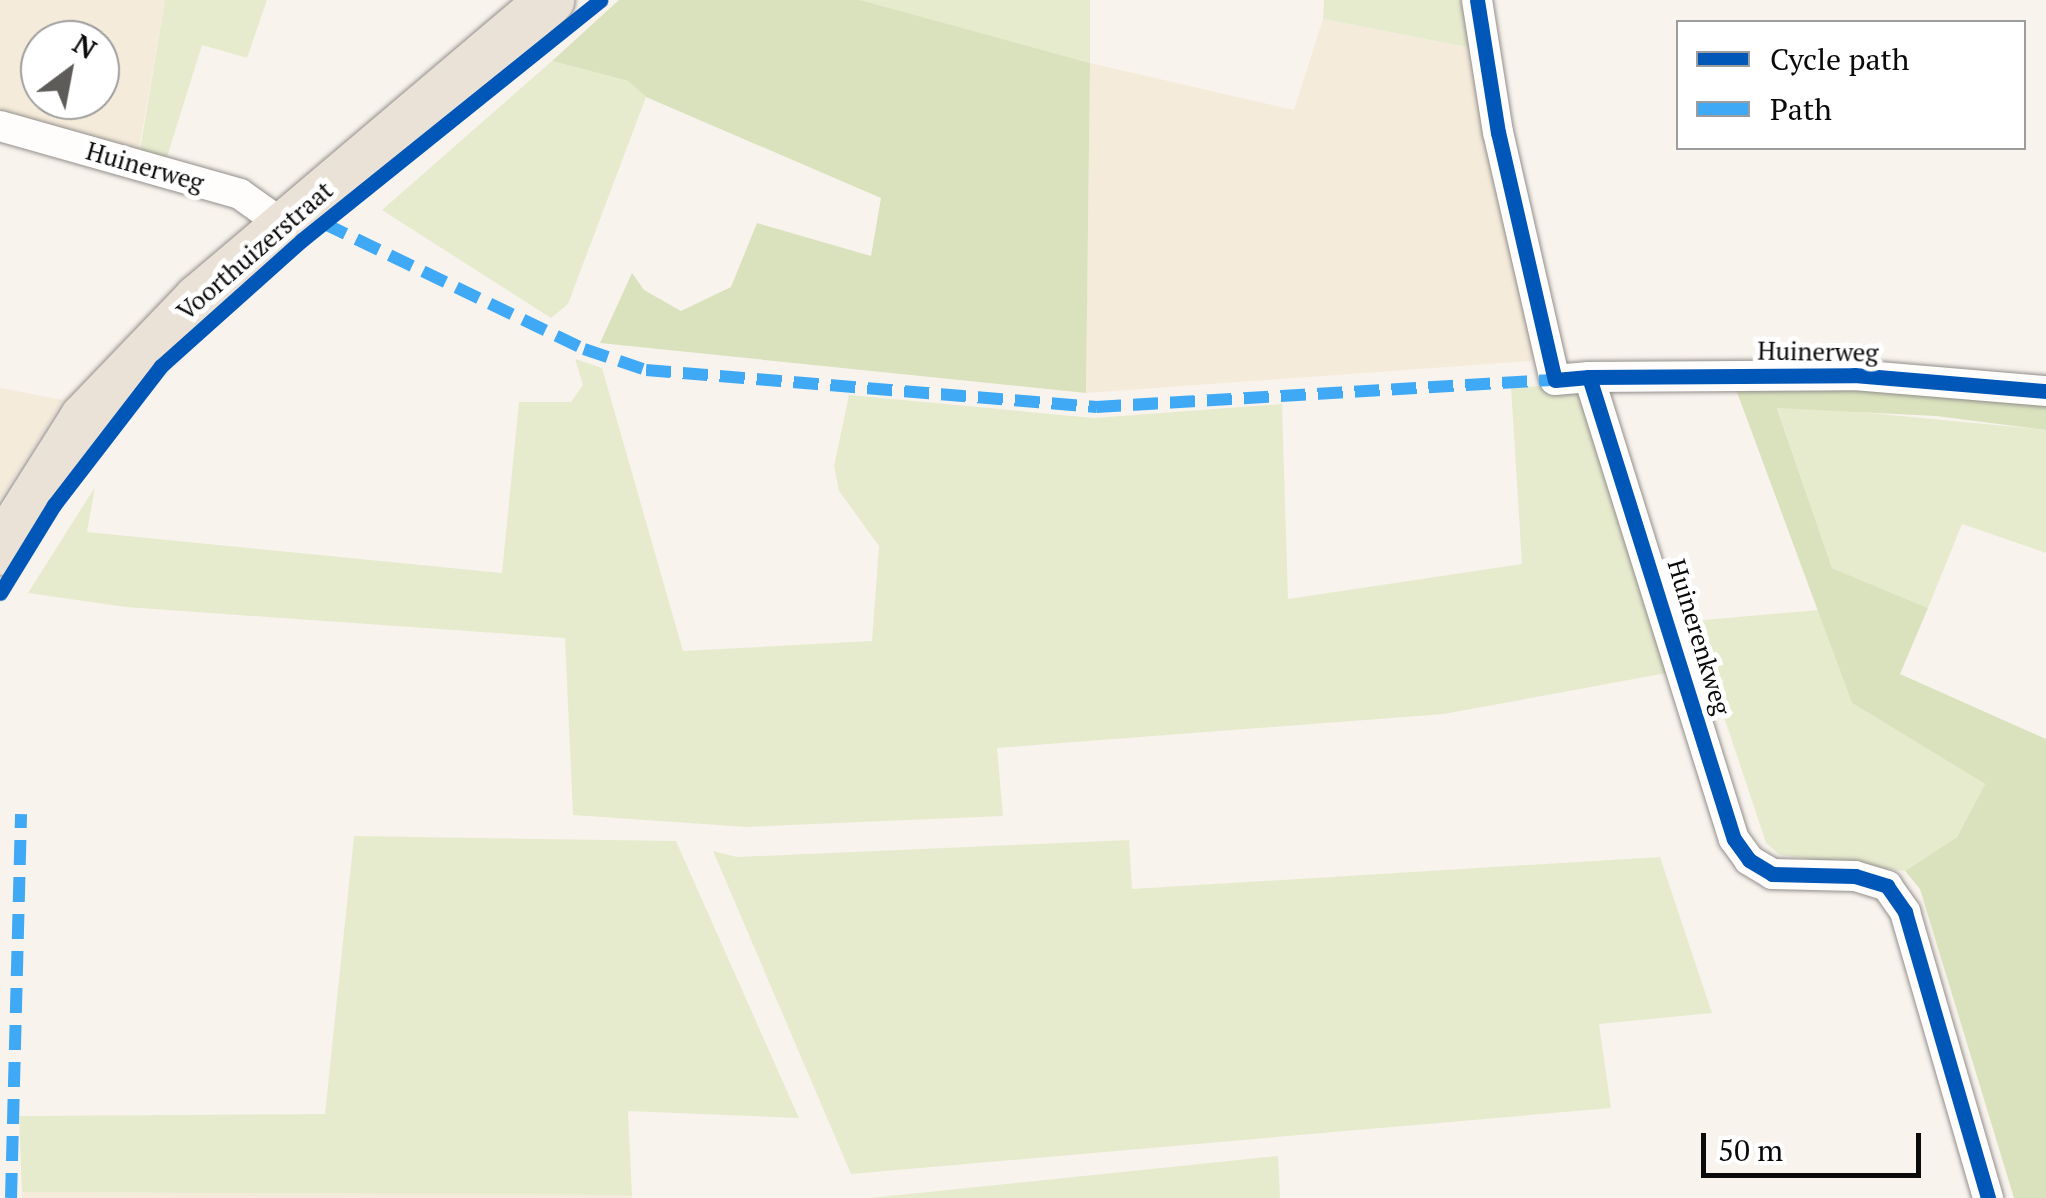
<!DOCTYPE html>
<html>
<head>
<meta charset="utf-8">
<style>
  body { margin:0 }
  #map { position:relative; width:2046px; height:1198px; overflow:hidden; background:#f9f3ed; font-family:"PT Serif",serif }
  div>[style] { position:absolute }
  .farmland>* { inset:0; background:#f5ebda }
  .green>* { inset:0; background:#e7ebce }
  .forest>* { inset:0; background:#dae2bd }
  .roads { filter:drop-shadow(0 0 2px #928f8c) drop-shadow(0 0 2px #928f8c) }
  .minor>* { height:30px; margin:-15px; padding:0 15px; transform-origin:15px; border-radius:15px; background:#fefdfc }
  .primary>* { height:48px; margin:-24px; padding:0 24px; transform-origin:24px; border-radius:24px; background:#eae1d7 }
  .quiet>* { height:12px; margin-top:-6px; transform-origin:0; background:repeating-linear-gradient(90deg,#3fa9f5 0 25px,transparent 0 37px) }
  .cycleway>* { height:15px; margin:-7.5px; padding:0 7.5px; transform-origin:7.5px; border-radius:7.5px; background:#0057b8 }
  span { translate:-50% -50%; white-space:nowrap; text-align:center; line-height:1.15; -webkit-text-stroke:10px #fff; paint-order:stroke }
  .street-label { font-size:25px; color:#0a0a0a }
  .legend { position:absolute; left:1676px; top:20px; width:350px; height:130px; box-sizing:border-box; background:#fff; border:2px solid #9d9d9d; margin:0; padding:12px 18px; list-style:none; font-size:30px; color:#0a0a0a }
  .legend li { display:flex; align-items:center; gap:20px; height:50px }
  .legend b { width:50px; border:2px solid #9d9d9d }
  .north { position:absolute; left:20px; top:20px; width:100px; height:100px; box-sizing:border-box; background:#fff; border:2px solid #9d9d9d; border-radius:50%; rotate:32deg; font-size:28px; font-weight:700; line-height:40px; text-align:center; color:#0a0a0a }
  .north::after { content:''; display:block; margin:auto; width:35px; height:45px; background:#5e5c59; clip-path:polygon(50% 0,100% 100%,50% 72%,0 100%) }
  .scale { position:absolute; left:1701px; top:1133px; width:220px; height:45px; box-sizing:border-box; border:5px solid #0a0a0a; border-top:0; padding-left:12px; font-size:30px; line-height:35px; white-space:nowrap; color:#0a0a0a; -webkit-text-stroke:8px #fff; paint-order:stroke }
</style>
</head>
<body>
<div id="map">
  <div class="farmland">
    <div style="clip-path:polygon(evenodd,0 0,165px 0,139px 150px,0 110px,0 0,40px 40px,100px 40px,100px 100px,40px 100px,40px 40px)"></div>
    <div style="clip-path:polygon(1323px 19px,1477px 49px,1542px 352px,1531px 361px,1086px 393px,1090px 63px,1294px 110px)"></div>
    <div style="clip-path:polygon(0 388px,63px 400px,0 499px)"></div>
    <div style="clip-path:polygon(22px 1192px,632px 1195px,632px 1198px,22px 1198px)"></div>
  </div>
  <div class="green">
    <div style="clip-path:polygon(165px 0,267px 0,247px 58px,202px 45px,167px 157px,140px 150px)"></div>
    <div style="clip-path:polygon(860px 0,1090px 0,1090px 63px,917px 16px)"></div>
    <div style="clip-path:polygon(1324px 0,1470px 0,1477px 49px,1323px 19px)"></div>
    <div style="clip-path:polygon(552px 61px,628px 81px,646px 97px,568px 304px,551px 318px,382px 210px)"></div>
    <div style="clip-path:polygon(575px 359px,602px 368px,683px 651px,872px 641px,879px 546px,839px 491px,834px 466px,849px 395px,1094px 418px,1282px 404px,1288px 599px,1522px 564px,1511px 387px,1582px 385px,1672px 672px,1444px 714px,997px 748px,1003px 816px,746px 827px,573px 815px,565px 638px,126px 607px,28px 593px,95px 487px,87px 532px,502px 573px,519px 402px,571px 402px,583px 385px)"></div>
    <div style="clip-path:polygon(1787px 405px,2046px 430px,2046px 553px,1962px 524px,1928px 608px,1832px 568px,1777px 407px)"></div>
    <div style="clip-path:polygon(1818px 610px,1852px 703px,1985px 784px,1957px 837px,1905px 871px,1780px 855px,1766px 843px,1692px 621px)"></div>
    <div style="clip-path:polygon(354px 836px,676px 841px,799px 1118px,628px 1111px,632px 1195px,22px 1192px,19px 1116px,325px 1114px)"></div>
    <div style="clip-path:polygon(1129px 840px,1132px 889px,1660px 857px,1712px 1013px,1599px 1024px,1611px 1108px,851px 1174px,713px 851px,737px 857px)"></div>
    <div style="clip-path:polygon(1278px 1156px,1280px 1198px,870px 1198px)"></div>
  </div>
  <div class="forest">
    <div style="clip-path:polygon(619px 0,860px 0,1090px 63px,1086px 393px,600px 343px,632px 273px,644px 290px,681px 311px,731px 287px,757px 223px,871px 256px,881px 198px,646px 97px,628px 81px,552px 61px)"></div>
    <div style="clip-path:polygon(1828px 383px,2046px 402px,2046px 430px,1936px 416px,1777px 408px,1832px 568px,1928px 608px,1900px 674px,2046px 739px,2046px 1198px,2014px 1198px,1920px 889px,1905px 871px,1957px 837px,1985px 784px,1852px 703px,1734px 384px)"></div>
  </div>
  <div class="roads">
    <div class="minor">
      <div style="left:1477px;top:0;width:134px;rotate:81deg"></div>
      <div style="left:1498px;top:132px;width:254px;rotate:77.1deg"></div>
      <div style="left:1555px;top:380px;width:34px;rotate:-5deg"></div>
      <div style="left:1589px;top:377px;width:484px;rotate:72.6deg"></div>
      <div style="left:1734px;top:839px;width:26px;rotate:54deg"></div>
      <div style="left:1749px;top:860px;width:27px;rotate:31deg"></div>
      <div style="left:1772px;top:874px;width:83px;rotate:1.4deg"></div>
      <div style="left:1855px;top:876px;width:34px;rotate:17deg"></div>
      <div style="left:1887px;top:886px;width:32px;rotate:55deg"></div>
      <div style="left:1905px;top:912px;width:298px;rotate:73.8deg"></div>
      <div style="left:0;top:126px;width:249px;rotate:15.8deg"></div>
      <div style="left:240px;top:194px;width:52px;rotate:35.5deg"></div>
      <div style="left:1589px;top:377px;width:265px;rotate:-0.4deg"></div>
      <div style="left:1854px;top:375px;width:193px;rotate:4.8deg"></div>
    </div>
    <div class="primary">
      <div style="left:0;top:551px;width:157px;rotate:-57.7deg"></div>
      <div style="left:84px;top:418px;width:165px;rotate:-46.2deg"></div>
      <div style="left:198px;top:299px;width:462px;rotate:-40.3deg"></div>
    </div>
  </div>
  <div class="quiet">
    <div style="left:323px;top:223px;width:290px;rotate:25.8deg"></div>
    <div style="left:584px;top:349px;width:65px;rotate:18.7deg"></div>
    <div style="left:646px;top:370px;width:452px;rotate:4.7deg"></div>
    <div style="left:1096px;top:407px;width:460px;rotate:-3.4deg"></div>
    <div style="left:11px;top:1198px;width:384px;rotate:-88.5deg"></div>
  </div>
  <div class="cycleway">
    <div style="left:1477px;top:0;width:134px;rotate:81deg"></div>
    <div style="left:1498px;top:132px;width:254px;rotate:77.1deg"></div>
    <div style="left:1555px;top:380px;width:34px;rotate:-5deg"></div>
    <div style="left:1589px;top:377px;width:484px;rotate:72.6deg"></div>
    <div style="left:1734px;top:839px;width:26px;rotate:54deg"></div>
    <div style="left:1749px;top:860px;width:27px;rotate:31deg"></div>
    <div style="left:1772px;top:874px;width:83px;rotate:1.4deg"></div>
    <div style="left:1855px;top:876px;width:34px;rotate:17deg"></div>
    <div style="left:1887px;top:886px;width:32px;rotate:55deg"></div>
    <div style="left:1905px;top:912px;width:298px;rotate:73.8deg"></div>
    <div style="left:1589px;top:377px;width:265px;rotate:-0.4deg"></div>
    <div style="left:1854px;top:375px;width:193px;rotate:4.8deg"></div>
    <div style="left:0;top:593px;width:103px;rotate:-58.5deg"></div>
    <div style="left:54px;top:505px;width:175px;rotate:-52.4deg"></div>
    <div style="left:161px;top:366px;width:189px;rotate:-41.8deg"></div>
    <div style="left:302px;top:240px;width:383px;rotate:-38.8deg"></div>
  </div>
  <div class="street-label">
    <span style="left:145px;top:167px;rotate:16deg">Huinerweg</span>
    <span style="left:255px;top:251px;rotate:-41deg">Voorthuizerstraat</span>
    <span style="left:1818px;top:352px;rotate:1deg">Huinerweg</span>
    <span style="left:1699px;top:637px;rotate:73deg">Huinerenkweg</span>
  </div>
  <ul class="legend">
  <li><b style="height:12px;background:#0057b8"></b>Cycle path</li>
  <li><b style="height:12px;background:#3fa9f5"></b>Path</li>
  </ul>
  <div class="north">N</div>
  <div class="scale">50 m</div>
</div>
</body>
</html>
